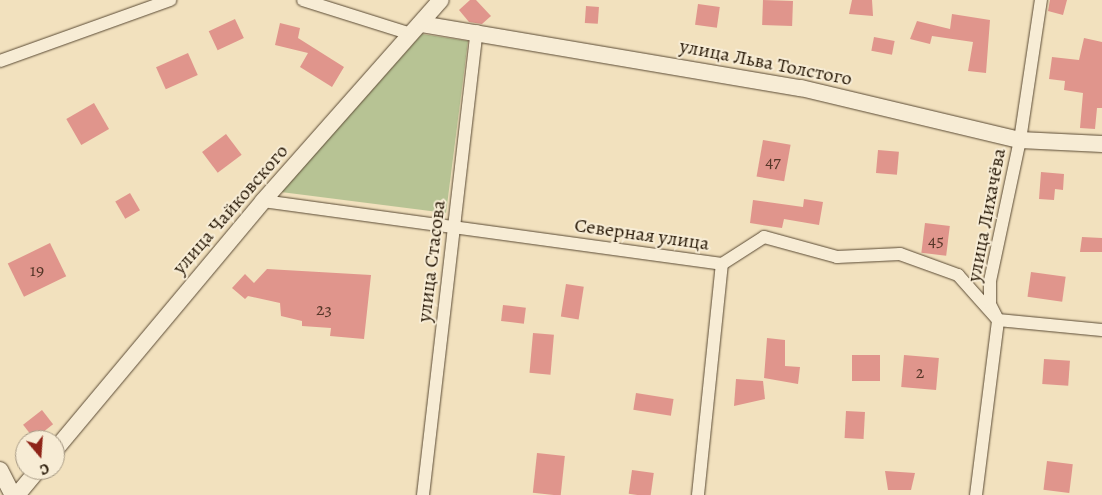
<!DOCTYPE html>
<html>
<head>
<meta charset="utf-8">
<style>
  body { margin:0 }
  #map { position:relative; width:1102px; height:495px; overflow:hidden; background:#f2e1be; font-family:Alegreya,serif }
  div>[style] { position:absolute }
  .green>* { inset:0; background:#b7c394 }
  .building>* { inset:0; background:#e0958c; transform-origin:0 0 }
  .roads { filter:drop-shadow(0 0 1px #5a4a34) drop-shadow(0 0 1px #5a4a34) }
  .minor>* { height:12px; margin:-6px; padding:0 6px; transform-origin:6px; border-radius:6px; background:#f7ecd5 }
  .tertiary>* { height:16px; margin:-8px; padding:0 8px; transform-origin:8px; border-radius:8px; background:#f7ecd5 }
  span { translate:-50% -50%; white-space:nowrap; text-align:center; line-height:1.15; -webkit-text-stroke:4px #f7ecd5; paint-order:stroke }
  .number-label { font-size:18px; color:#553728 }
  .number-label span { -webkit-text-stroke-width:0 }
  .street-label { font-size:20px; color:#271806 }
  .north { position:absolute; left:15px; top:430px; width:50px; height:50px; box-sizing:border-box; background:#f7ecd5; border:1px solid #a49782; border-radius:50%; rotate:162deg; font-size:14px; font-weight:700; line-height:20px; text-align:center; color:#271806 }
  .north::after { content:''; display:block; margin:auto; width:18px; height:22px; background:#8f2418; clip-path:polygon(50% 0,100% 100%,50% 72%,0 100%) }
</style>
</head>
<body>
<div id="map">
  <div class="green">
    <div style="clip-path:polygon(422px 34px,468px 41px,446px 213px,281px 192px)"></div>
  </div>
  <div class="building">
    <div style="clip-path:polygon(470px 0,476px 0,491px 16px,482px 24px,469px 22px,459px 10px)"></div>
    <div style="left:763px;top:0;width:30px;height:25px;rotate:2deg"></div>
    <div style="clip-path:polygon(852px 0,872px 0,873px 16px,849px 14px)"></div>
    <div style="clip-path:polygon(1050px 0,1067px 0,1063px 15px,1048px 11px)"></div>
    <div style="left:698px;top:4px;width:22px;height:21px;rotate:8deg"></div>
    <div style="left:586px;top:6px;width:13px;height:17px;rotate:4deg"></div>
    <div style="clip-path:polygon(952px 14px,990px 20px,986px 73px,968px 71px,973px 42px,932px 36px,930px 44px,910px 39px,917px 21px,950px 29px)"></div>
    <div style="left:235px;top:19px;width:21px;height:29px;rotate:65deg"></div>
    <div style="clip-path:polygon(280px 23px,300px 28px,298px 38px,344px 67px,332px 87px,300px 67px,308px 53px,275px 45px)"></div>
    <div style="left:874px;top:37px;width:21px;height:14px;rotate:11deg"></div>
    <div style="clip-path:polygon(1084px 38px,1102px 42px,1102px 108px,1097px 108px,1095px 129px,1080px 128px,1083px 93px,1064px 90px,1065px 81px,1049px 79px,1052px 57px,1079px 60px)"></div>
    <div style="left:188px;top:53px;width:24px;height:35px;rotate:66deg"></div>
    <div style="left:94px;top:103px;width:30px;height:32px;rotate:60deg"></div>
    <div style="left:226px;top:134px;width:26px;height:30px;rotate:53deg"></div>
    <div style="left:763px;top:140px;width:28px;height:37px;rotate:10deg"></div>
    <div style="left:878px;top:150px;width:21px;height:23px;rotate:5deg"></div>
    <div style="clip-path:polygon(1041px 172px,1064px 174px,1063px 190px,1055px 189px,1054px 200px,1039px 199px)"></div>
    <div style="left:130px;top:193px;width:20px;height:17px;rotate:60deg"></div>
    <div style="clip-path:polygon(804px 199px,823px 202px,819px 225px,784px 219px,782px 228px,750px 223px,753px 200px,803px 207px)"></div>
    <div style="left:925px;top:223px;width:25px;height:30px;rotate:7deg"></div>
    <div style="clip-path:polygon(1082px 237px,1102px 238px,1102px 252px,1080px 252px)"></div>
    <div style="left:50px;top:243px;width:37px;height:47px;rotate:64deg"></div>
    <div style="clip-path:polygon(267px 269px,371px 275px,364px 339px,330px 336px,331px 328px,302px 326px,302px 321px,281px 316px,280px 303px,248px 296px,245px 299px,232px 288px,245px 274px,254px 283px)"></div>
    <div style="left:1031px;top:272px;width:35px;height:25px;rotate:8deg"></div>
    <div style="left:566px;top:284px;width:18px;height:33px;rotate:9deg"></div>
    <div style="left:503px;top:305px;width:23px;height:16px;rotate:7deg"></div>
    <div style="left:533px;top:333px;width:21px;height:40px;rotate:5deg"></div>
    <div style="clip-path:polygon(767px 338px,785px 340px,785px 366px,800px 367px,798px 384px,764px 378px)"></div>
    <div style="left:852px;top:355px;width:28px;height:26px"></div>
    <div style="left:904px;top:355px;width:35px;height:32px;rotate:5deg"></div>
    <div style="left:1044px;top:359px;width:26px;height:25px;rotate:4deg"></div>
    <div style="clip-path:polygon(736px 379px,763px 381px,765px 399px,734px 406px)"></div>
    <div style="left:636px;top:393px;width:38px;height:17px;rotate:9deg"></div>
    <div style="left:42px;top:410px;width:18px;height:24px;rotate:52deg"></div>
    <div style="left:846px;top:411px;width:19px;height:27px;rotate:3deg"></div>
    <div style="left:537px;top:453px;width:28px;height:40px;rotate:6deg"></div>
    <div style="left:1047px;top:461px;width:26px;height:29px;rotate:7deg"></div>
    <div style="left:632px;top:470px;width:22px;height:24px;rotate:8deg"></div>
    <div style="clip-path:polygon(885px 471px,915px 473px,911px 490px,888px 490px)"></div>
  </div>
  <div class="roads">
    <div class="minor">
      <div style="left:303px;top:0;width:113px;rotate:17.5deg"></div>
      <div style="left:0;top:61px;width:181px;rotate:-19.7deg"></div>
      <div style="left:263px;top:201px;width:463px;rotate:7.8deg"></div>
      <div style="left:722px;top:264px;width:50px;rotate:-32.7deg"></div>
      <div style="left:764px;top:237px;width:76px;rotate:15.3deg"></div>
      <div style="left:837px;top:257px;width:63px;rotate:-2.7deg"></div>
      <div style="left:900px;top:254px;width:62px;rotate:19.9deg"></div>
      <div style="left:958px;top:275px;width:60px;rotate:48.4deg"></div>
      <div style="left:998px;top:320px;width:104px;rotate:5.5deg"></div>
      <div style="left:423px;top:495px;width:467px;rotate:-83.4deg"></div>
      <div style="left:698px;top:495px;width:232px;rotate:-84.1deg"></div>
      <div style="left:976px;top:495px;width:176px;rotate:-82.8deg"></div>
      <div style="left:998px;top:320px;width:18px;rotate:-117deg"></div>
      <div style="left:990px;top:304px;width:23px;rotate:-90deg"></div>
      <div style="left:990px;top:281px;width:144px;rotate:-78deg"></div>
      <div style="left:1020px;top:140px;width:142px;rotate:-81.5deg"></div>
    </div>
    <div class="tertiary">
      <div style="left:421px;top:24px;width:385px;rotate:9.6deg"></div>
      <div style="left:801px;top:88px;width:225px;rotate:13.4deg"></div>
      <div style="left:1020px;top:140px;width:82px;rotate:2.8deg"></div>
      <div style="left:55px;top:450px;width:324px;rotate:-50.1deg"></div>
      <div style="left:263px;top:201px;width:268px;rotate:-48.5deg"></div>
      <div style="left:0;top:470px;width:28px;rotate:63deg"></div>
      <div style="left:17px;top:495px;width:33px;rotate:-50deg"></div>
    </div>
  </div>
  <div class="number-label">
    <span style="left:773px;top:161px">47</span>
    <span style="left:936px;top:240px">45</span>
    <span style="left:37px;top:270px">19</span>
    <span style="left:324px;top:309px">23</span>
    <span style="left:920px;top:372px">2</span>
  </div>
  <div class="street-label">
    <span style="left:766px;top:62px;rotate:11deg">улица Льва Толстого</span>
    <span style="left:230px;top:209px;rotate:-49deg">улица Чайковского</span>
    <span style="left:986px;top:215px;rotate:-79deg">улица Лихачёва</span>
    <span style="left:642px;top:234px;rotate:8deg">Северная улица</span>
    <span style="left:431px;top:261px;rotate:-83deg">улица Стасова</span>
  </div>
  <div class="north">С</div>
</div>
</body>
</html>
